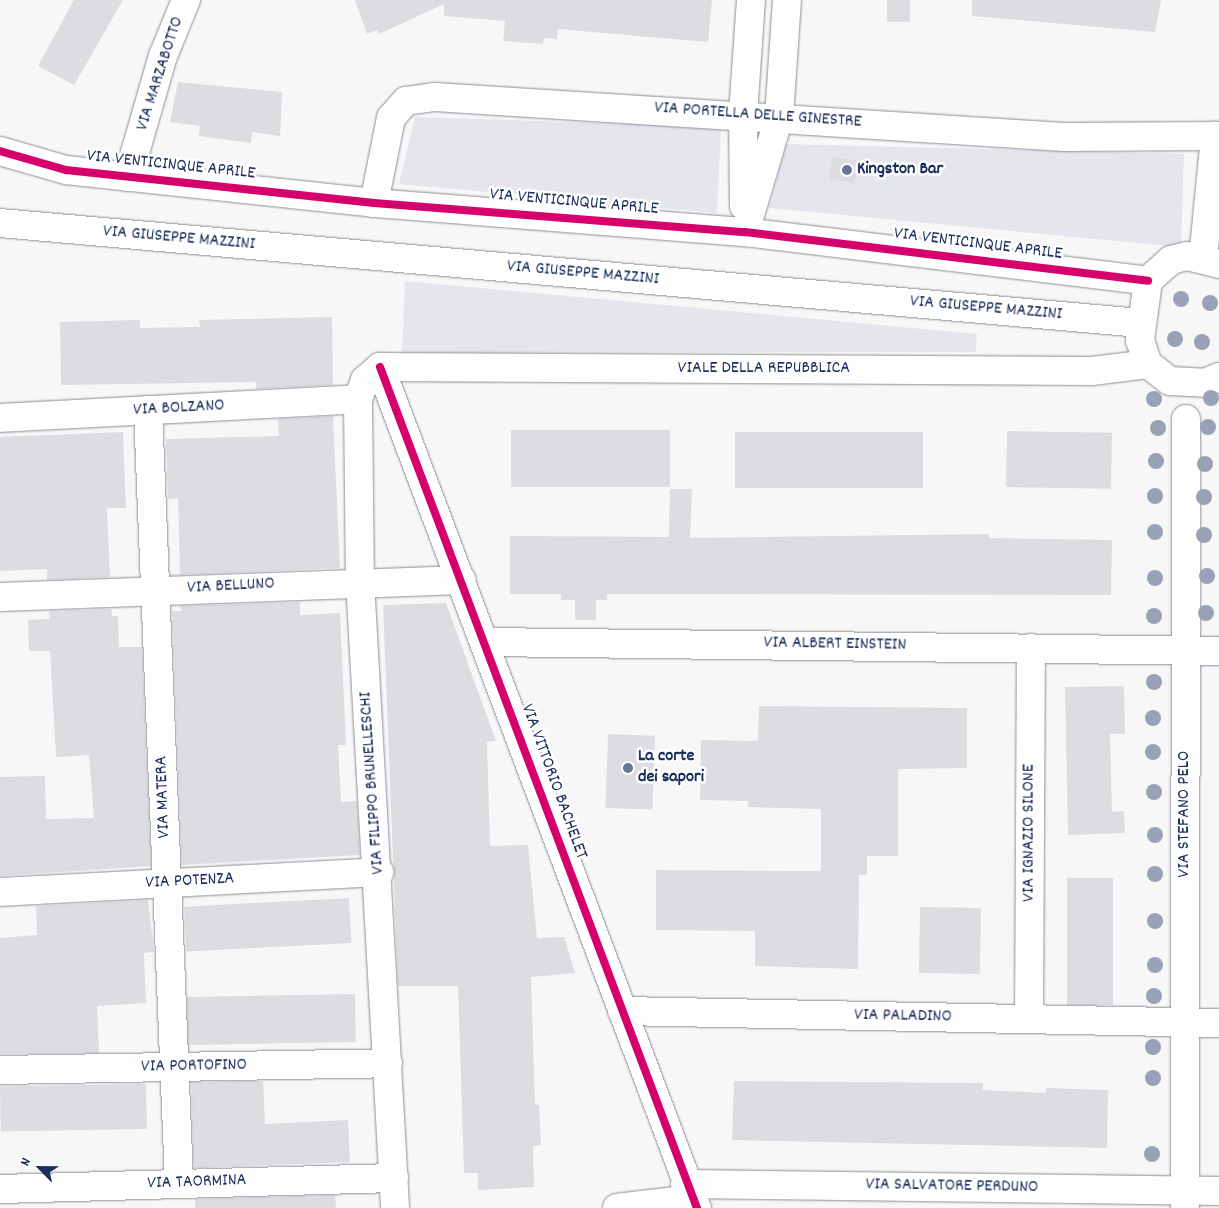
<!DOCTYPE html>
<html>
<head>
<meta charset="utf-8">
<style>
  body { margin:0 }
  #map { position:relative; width:1219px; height:1208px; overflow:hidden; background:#f7f7f8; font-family:Dekko,sans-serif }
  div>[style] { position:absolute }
  .green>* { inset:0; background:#e5e6ec }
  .building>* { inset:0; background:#dcdde0; transform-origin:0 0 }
  .roads { filter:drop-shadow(0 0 1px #8a8e97) drop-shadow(0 0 1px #8a8e97) }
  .street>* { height:28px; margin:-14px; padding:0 14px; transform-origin:14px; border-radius:14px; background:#fefefe }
  .cycleway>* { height:8px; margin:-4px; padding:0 4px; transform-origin:4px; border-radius:4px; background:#d6006c }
  .trees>* { width:16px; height:16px; margin:-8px; border-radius:50%; background:#98a1b5 }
  .dots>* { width:14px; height:14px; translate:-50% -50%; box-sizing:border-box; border:2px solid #fff; border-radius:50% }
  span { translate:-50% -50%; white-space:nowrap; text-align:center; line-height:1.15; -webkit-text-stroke:5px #fff; paint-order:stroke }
  .street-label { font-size:18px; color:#1b2f5e }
  .poi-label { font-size:18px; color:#1b2f5e; font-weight:700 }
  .left { translate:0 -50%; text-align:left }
  .north { position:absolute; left:15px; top:1143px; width:50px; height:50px; -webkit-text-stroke:4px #fff; paint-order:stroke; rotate:293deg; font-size:14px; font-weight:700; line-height:20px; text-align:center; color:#1b2f5e }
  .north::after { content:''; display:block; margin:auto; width:18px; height:22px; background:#1b2f5e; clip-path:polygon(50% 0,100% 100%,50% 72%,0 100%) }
</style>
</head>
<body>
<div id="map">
  <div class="green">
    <div style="clip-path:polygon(415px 117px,721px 127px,717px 213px,399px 184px)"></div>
    <div style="clip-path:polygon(786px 144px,1184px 154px,1181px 247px,769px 208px)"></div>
    <div style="clip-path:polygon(405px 281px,977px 334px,976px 352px,402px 353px)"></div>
  </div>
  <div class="building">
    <div style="clip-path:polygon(74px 0,123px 0,74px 85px,38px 66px)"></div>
    <div style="clip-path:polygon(355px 0,712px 0,708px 42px,558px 29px,557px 39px,544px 38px,543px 44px,503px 41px,505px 21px,444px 16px,444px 4px,379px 34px,377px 30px,367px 34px)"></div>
    <div style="left:887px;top:0;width:23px;height:22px"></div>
    <div style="clip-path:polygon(972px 0,1161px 0,1155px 32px,972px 16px)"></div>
    <div style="clip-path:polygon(178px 82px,282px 92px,280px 136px,252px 132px,251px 143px,199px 136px,200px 126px,170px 122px)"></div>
    <div style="left:832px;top:157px;width:26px;height:23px;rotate:7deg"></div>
    <div style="clip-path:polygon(332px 317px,333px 385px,256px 389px,256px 382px,61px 385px,60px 322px,140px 320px,140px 328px,200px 327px,199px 320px)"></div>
    <div style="clip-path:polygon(333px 416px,340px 568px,180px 575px,178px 498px,168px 499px,166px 439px,279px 436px,278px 419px)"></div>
    <div style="left:511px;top:430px;width:159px;height:57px"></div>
    <div style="left:1007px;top:431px;width:105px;height:56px;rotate:1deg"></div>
    <div style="clip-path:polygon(123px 432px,126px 508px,107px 508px,110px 577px,47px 580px,47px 569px,0 571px,0 437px)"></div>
    <div style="left:735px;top:432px;width:188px;height:56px"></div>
    <div style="clip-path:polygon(670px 489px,692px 489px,690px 538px,989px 534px,989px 538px,1112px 540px,1111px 595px,607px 594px,607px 600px,596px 600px,596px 620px,575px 620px,575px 600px,561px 600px,561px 594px,510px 594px,510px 536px,669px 537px)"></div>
    <div style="clip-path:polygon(300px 602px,300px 615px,340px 613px,346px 745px,338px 745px,341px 802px,357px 801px,360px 855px,182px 865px,172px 611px,181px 611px,180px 606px)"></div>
    <div style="clip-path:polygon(446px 603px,496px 741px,487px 742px,490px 846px,528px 845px,537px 938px,564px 937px,575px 973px,531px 977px,535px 1105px,539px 1105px,541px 1145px,533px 1146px,534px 1187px,478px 1190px,478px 1173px,464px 1173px,458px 986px,398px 986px,383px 605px)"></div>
    <div style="clip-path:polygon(111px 609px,112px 616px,118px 616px,119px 647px,142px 647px,151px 866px,0 876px,0 777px,45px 776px,46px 819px,94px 818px,89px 755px,56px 757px,50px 651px,29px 651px,28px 620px,50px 619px,49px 611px)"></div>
    <div style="clip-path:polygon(1124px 686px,1125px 734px,1110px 734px,1112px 812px,1124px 811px,1125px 833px,1068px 835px,1065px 687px)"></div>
    <div style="clip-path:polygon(759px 706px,967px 708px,967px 768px,898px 769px,898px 856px,867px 856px,867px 875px,859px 875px,858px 969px,755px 966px,755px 931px,656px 930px,656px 870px,821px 871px,821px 809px,748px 807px,748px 801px,700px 800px,701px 740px,758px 741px)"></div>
    <div style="left:608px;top:734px;width:47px;height:74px;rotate:2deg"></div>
    <div style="left:1113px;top:878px;width:127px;height:46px;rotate:90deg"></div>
    <div style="left:349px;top:898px;width:45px;height:165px;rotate:87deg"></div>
    <div style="clip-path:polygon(148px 900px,154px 952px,144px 953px,146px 1003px,97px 1006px,99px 1053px,0 1054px,0 938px,37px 935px,36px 906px)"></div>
    <div style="left:920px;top:907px;width:61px;height:66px;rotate:1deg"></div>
    <div style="left:355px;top:994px;width:48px;height:168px;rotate:89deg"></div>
    <div style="clip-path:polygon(263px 1081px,265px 1124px,348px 1120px,350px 1162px,194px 1168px,191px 1082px)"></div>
    <div style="clip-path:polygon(734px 1081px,983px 1083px,983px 1090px,1046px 1093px,1046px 1088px,1108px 1090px,1107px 1148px,732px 1140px)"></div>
    <div style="left:146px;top:1084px;width:45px;height:146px;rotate:89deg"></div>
    <div style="clip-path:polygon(335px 1195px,336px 1208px,195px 1208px,195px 1199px)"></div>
  </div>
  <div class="roads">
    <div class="street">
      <div style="left:0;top:151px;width:69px;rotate:16.1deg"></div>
      <div style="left:66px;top:170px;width:310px;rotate:6.1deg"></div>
      <div style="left:374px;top:203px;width:372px;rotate:4.5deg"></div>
      <div style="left:745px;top:232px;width:406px;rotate:6.9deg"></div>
      <div style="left:128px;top:177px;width:126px;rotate:-73.9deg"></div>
      <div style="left:163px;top:56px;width:61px;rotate:-67.7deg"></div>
      <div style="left:374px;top:203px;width:87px;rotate:-78.7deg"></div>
      <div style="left:391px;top:118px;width:23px;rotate:-49deg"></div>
      <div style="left:406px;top:101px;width:29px;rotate:-8deg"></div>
      <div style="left:435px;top:97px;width:630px;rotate:3.64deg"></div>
      <div style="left:1064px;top:137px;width:155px;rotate:-0.4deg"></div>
      <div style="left:744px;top:206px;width:92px;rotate:-90.6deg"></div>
      <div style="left:743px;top:114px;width:114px;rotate:-86deg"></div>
      <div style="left:0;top:223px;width:1144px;rotate:5.01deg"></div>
      <div style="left:745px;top:232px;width:120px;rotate:-73.5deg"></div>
      <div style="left:779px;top:117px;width:117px;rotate:-86.1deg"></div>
      <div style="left:1203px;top:259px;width:124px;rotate:-84.4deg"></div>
      <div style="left:1219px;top:264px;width:33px;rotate:-166deg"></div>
      <div style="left:1187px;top:256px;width:16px;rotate:166deg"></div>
      <div style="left:1171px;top:260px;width:31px;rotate:138deg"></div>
      <div style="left:1148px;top:281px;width:60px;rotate:97.7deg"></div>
      <div style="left:1140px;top:340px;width:25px;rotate:72deg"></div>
      <div style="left:1148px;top:364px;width:28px;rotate:38deg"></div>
      <div style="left:1170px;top:381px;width:35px;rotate:3deg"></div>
      <div style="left:1205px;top:383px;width:15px;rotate:-23deg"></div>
      <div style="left:380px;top:367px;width:899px;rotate:69.35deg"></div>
      <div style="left:380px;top:367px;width:20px;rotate:139deg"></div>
      <div style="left:365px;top:380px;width:20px;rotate:110deg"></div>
      <div style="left:358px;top:399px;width:182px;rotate:89.4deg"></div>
      <div style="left:360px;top:581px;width:628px;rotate:86.8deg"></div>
      <div style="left:380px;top:367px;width:712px;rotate:0.32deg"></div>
      <div style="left:1092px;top:371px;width:56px;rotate:-7.1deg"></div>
      <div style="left:148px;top:410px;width:774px;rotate:87.7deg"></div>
      <div style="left:0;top:418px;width:359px;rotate:-3deg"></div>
      <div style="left:0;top:597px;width:462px;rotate:-2.1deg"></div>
      <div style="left:485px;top:642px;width:734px;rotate:0.7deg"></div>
      <div style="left:0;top:892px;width:380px;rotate:-3deg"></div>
      <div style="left:622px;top:1011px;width:597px;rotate:1.15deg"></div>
      <div style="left:1029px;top:1019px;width:371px;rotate:-89.7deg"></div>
      <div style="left:0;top:1070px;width:388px;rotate:-1deg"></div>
      <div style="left:685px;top:1184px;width:534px;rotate:0.75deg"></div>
      <div style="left:0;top:1189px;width:394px;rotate:-1.6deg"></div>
      <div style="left:617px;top:1208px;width:76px;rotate:-6.8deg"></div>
      <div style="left:1185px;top:1208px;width:789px;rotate:-89.93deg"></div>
    </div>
  </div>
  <div class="cycleway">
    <div style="left:0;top:151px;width:69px;rotate:16.1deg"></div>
    <div style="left:66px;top:170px;width:310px;rotate:6.1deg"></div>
    <div style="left:374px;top:203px;width:372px;rotate:4.5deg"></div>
    <div style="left:745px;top:232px;width:406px;rotate:6.9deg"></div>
    <div style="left:380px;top:367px;width:899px;rotate:69.35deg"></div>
  </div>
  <div class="trees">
    <div style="left:1181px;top:299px"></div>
    <div style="left:1210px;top:303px"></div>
    <div style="left:1175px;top:339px"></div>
    <div style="left:1202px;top:342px"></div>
    <div style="left:1211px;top:398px"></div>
    <div style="left:1154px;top:399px"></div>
    <div style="left:1208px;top:427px"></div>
    <div style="left:1158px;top:428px"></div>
    <div style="left:1156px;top:461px"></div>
    <div style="left:1205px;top:464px"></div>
    <div style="left:1155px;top:496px"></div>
    <div style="left:1204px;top:497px"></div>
    <div style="left:1155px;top:532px"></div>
    <div style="left:1204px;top:535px"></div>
    <div style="left:1207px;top:576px"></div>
    <div style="left:1155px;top:578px"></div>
    <div style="left:1206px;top:613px"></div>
    <div style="left:1154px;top:616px"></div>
    <div style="left:1154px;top:682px"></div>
    <div style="left:1153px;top:718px"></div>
    <div style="left:1153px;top:752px"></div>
    <div style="left:1154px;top:792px"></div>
    <div style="left:1155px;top:835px"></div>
    <div style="left:1155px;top:874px"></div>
    <div style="left:1155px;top:921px"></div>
    <div style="left:1155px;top:965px"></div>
    <div style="left:1154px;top:996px"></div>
    <div style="left:1153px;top:1047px"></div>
    <div style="left:1153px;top:1078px"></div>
    <div style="left:1152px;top:1154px"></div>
  </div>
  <div class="dots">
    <div style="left:847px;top:170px;background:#687594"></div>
    <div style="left:628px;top:768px;background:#687594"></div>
  </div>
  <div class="street-label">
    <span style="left:161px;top:74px;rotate:-72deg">VIA MARZABOTTO</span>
    <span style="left:758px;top:116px;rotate:4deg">VIA PORTELLA DELLE GINESTRE</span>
    <span style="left:171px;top:166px;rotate:6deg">VIA VENTICINQUE APRILE</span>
    <span style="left:574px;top:203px;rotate:5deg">VIA VENTICINQUE APRILE</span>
    <span style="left:179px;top:239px;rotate:5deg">VIA GIUSEPPE MAZZINI</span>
    <span style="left:978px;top:245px;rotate:7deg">VIA VENTICINQUE APRILE</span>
    <span style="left:583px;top:274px;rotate:5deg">VIA GIUSEPPE MAZZINI</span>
    <span style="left:986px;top:309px;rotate:5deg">VIA GIUSEPPE MAZZINI</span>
    <span style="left:764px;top:369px">VIALE DELLA REPUBBLICA</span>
    <span style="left:179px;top:409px;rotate:-3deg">VIA BOLZANO</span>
    <span style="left:231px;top:587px;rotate:-3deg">VIA BELLUNO</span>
    <span style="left:835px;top:645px;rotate:1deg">VIA ALBERT EINSTEIN</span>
    <span style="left:553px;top:782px;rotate:70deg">VIA VITTORIO BACHELET</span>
    <span style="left:373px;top:783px;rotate:-94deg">VIA FILIPPO BRUNELLESCHI</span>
    <span style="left:164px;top:797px;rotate:-92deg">VIA MATERA</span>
    <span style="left:1185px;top:814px;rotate:-90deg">VIA STEFANO PELO</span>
    <span style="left:1030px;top:833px;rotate:-90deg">VIA IGNAZIO SILONE</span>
    <span style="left:190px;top:882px;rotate:-3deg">VIA POTENZA</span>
    <span style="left:903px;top:1017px;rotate:1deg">VIA PALADINO</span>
    <span style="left:194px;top:1067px;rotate:-1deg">VIA PORTOFINO</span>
    <span style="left:197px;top:1183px;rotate:-2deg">VIA TAORMINA</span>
    <span style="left:952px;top:1187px;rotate:1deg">VIA SALVATORE PERDUNO</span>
  </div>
  <div class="poi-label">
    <span class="left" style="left:857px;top:170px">Kingston Bar</span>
    <span class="left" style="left:638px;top:768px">La corte<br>dei sapori</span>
  </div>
  <div class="north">N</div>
</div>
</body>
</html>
